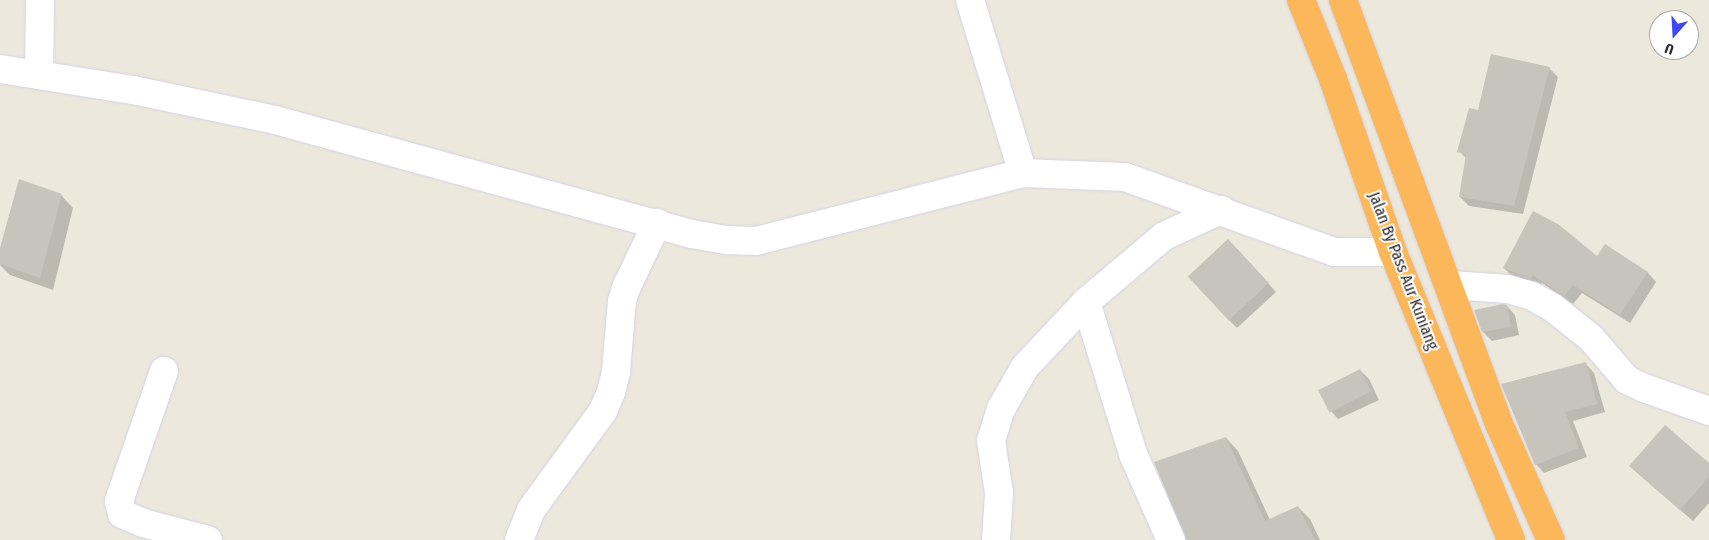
<!DOCTYPE html>
<html>
<head>
<meta charset="utf-8">
<style>
  body { margin:0 }
  #map { position:relative; width:1709px; height:540px; overflow:hidden; background:#ece8dc; font-family:"Fira Sans Condensed",sans-serif }
  div>[style] { position:absolute }
  .shadow>* { inset:0; background:#0003 }
  .building>* { inset:0; background:#c7c4bc; transform-origin:0 0 }
  .roads { filter:drop-shadow(0 0 1px #d2d2e3) drop-shadow(0 0 1px #d2d2e3) }
  .minor>* { height:28px; margin:-14px; padding:0 14px; transform-origin:14px; border-radius:14px; background:#fff }
  .highway>* { height:28px; margin:-14px; padding:0 14px; transform-origin:14px; border-radius:14px; background:#fbb759 }
  span { translate:-50% -50%; white-space:nowrap; text-align:center; line-height:1.15; -webkit-text-stroke:4px #fff; paint-order:stroke }
  .street-label { font-size:16px; color:#2a2a2a }
  .north { position:absolute; left:1649px; top:10px; width:50px; height:50px; box-sizing:border-box; background:#fff; border:1px solid #aaa; border-radius:50%; rotate:199deg; font-size:14px; font-weight:700; line-height:20px; text-align:center; color:#2a2a2a }
  .north::after { content:''; display:block; margin:auto; width:18px; height:22px; background:#4047f6; clip-path:polygon(50% 0,100% 100%,50% 72%,0 100%) }
</style>
</head>
<body>
<div id="map">
  <div class="shadow">
    <div style="clip-path:polygon(1549px 68px,1558px 77px,1523px 214px,1469px 206px,1460px 197px,1467px 159px,1459px 151px)"></div>
    <div style="clip-path:polygon(61px 195px,73px 208px,53px 290px,10px 275px,0 265px,0 252px)"></div>
    <div style="clip-path:polygon(1605px 246px,1648px 273px,1656px 282px,1630px 323px,1582px 293px,1573px 304px,1542px 283px,1540px 287px,1513px 277px,1504px 268px,1598px 257px)"></div>
    <div style="clip-path:polygon(1237px 249px,1276px 292px,1237px 328px,1228px 319px)"></div>
    <div style="clip-path:polygon(1507px 306px,1515px 315px,1519px 335px,1492px 341px,1483px 332px)"></div>
    <div style="clip-path:polygon(1586px 364px,1594px 373px,1605px 412px,1573px 421px,1587px 457px,1544px 473px,1536px 464px)"></div>
    <div style="clip-path:polygon(1360px 370px,1369px 379px,1379px 400px,1338px 419px,1330px 410px,1320px 390px)"></div>
    <div style="clip-path:polygon(1226px 438px,1238px 451px,1270px 520px,1298px 507px,1310px 519px,1320px 540px,1188px 540px)"></div>
    <div style="clip-path:polygon(1709px 465px,1709px 503px,1693px 521px,1643px 478px)"></div>
  </div>
  <div class="building">
    <div style="clip-path:polygon(1491px 54px,1550px 67px,1514px 206px,1459px 197px,1466px 154px,1457px 152px,1469px 108px,1478px 110px)"></div>
    <div style="clip-path:polygon(19px 179px,62px 194px,40px 278px,0 264px,0 248px)"></div>
    <div style="clip-path:polygon(1533px 211px,1558px 224px,1597px 256px,1605px 244px,1648px 272px,1620px 315px,1573px 285px,1564px 296px,1533px 275px,1531px 279px,1503px 268px)"></div>
    <div style="left:1228px;top:239px;width:60px;height:55px;rotate:47deg"></div>
    <div style="clip-path:polygon(1503px 304px,1507px 305px,1511px 327px,1482px 332px,1474px 310px)"></div>
    <div style="clip-path:polygon(1586px 362px,1597px 404px,1565px 412px,1579px 448px,1535px 465px,1501px 384px)"></div>
    <div style="left:1360px;top:369px;width:25px;height:47px;rotate:63deg"></div>
    <div style="clip-path:polygon(1665px 425px,1709px 463px,1709px 477px,1680px 510px,1629px 466px)"></div>
    <div style="clip-path:polygon(1226px 437px,1265px 521px,1298px 506px,1315px 540px,1186px 540px,1154px 462px)"></div>
  </div>
  <div class="roads">
    <div class="minor">
      <div style="left:970px;top:0;width:181px;rotate:73deg"></div>
      <div style="left:0;top:69px;width:135px;rotate:9deg"></div>
      <div style="left:133px;top:90px;width:145px;rotate:11.9deg"></div>
      <div style="left:275px;top:120px;width:432px;rotate:15.3deg"></div>
      <div style="left:692px;top:234px;width:36px;rotate:10deg"></div>
      <div style="left:727px;top:240px;width:29px;rotate:2deg"></div>
      <div style="left:756px;top:241px;width:276px;rotate:-14.3deg"></div>
      <div style="left:1023px;top:173px;width:102px;rotate:2.2deg"></div>
      <div style="left:1125px;top:177px;width:222px;rotate:19.7deg"></div>
      <div style="left:1334px;top:252px;width:59px"></div>
      <div style="left:39px;top:75px;width:75px;rotate:-89.2deg"></div>
      <div style="left:1450px;top:285px;width:58px;rotate:3.9deg"></div>
      <div style="left:1508px;top:289px;width:25px;rotate:16deg"></div>
      <div style="left:1532px;top:296px;width:23px;rotate:29deg"></div>
      <div style="left:1552px;top:307px;width:50px;rotate:38.5deg"></div>
      <div style="left:1591px;top:338px;width:55px;rotate:49.4deg"></div>
      <div style="left:1627px;top:380px;width:19px;rotate:25deg"></div>
      <div style="left:1644px;top:388px;width:69px;rotate:19.5deg"></div>
      <div style="left:1086px;top:302px;width:159px;rotate:72.8deg"></div>
      <div style="left:1133px;top:454px;width:94px;rotate:66.2deg"></div>
      <div style="left:164px;top:371px;width:138px;rotate:109.1deg"></div>
      <div style="left:119px;top:501px;width:13px;rotate:77deg"></div>
      <div style="left:122px;top:514px;width:23px;rotate:23deg"></div>
      <div style="left:143px;top:523px;width:67px;rotate:14.7deg"></div>
      <div style="left:519px;top:540px;width:32px;rotate:-68deg"></div>
      <div style="left:531px;top:510px;width:122px;rotate:-54deg"></div>
      <div style="left:603px;top:411px;width:21px;rotate:-67deg"></div>
      <div style="left:611px;top:392px;width:21px;rotate:-76deg"></div>
      <div style="left:616px;top:372px;width:71px;rotate:-85.2deg"></div>
      <div style="left:622px;top:301px;width:16px;rotate:-72deg"></div>
      <div style="left:627px;top:286px;width:70px;rotate:-64.5deg"></div>
      <div style="left:996px;top:540px;width:47px;rotate:-86.3deg"></div>
      <div style="left:999px;top:493px;width:53px;rotate:-98.7deg"></div>
      <div style="left:991px;top:441px;width:34px;rotate:-73deg"></div>
      <div style="left:1001px;top:409px;width:48px;rotate:-60.3deg"></div>
      <div style="left:1025px;top:367px;width:89px;rotate:-46.8deg"></div>
      <div style="left:1086px;top:302px;width:102px;rotate:-40.2deg"></div>
      <div style="left:1164px;top:236px;width:63px;rotate:-24.5deg"></div>
    </div>
    <div class="highway">
      <div style="left:1301px;top:0;width:85px;rotate:67.9deg"></div>
      <div style="left:1333px;top:79px;width:183px;rotate:70.9deg"></div>
      <div style="left:1393px;top:252px;width:311px;rotate:67.7deg"></div>
      <div style="left:1343px;top:0;width:452px;rotate:69.8deg"></div>
      <div style="left:1499px;top:424px;width:127px;rotate:65.9deg"></div>
    </div>
  </div>
  <div class="street-label">
    <span style="left:1403px;top:271px;rotate:69deg">Jalan By Pass Aur Kuniang</span>
  </div>
  <div class="north">U</div>
</div>
</body>
</html>
